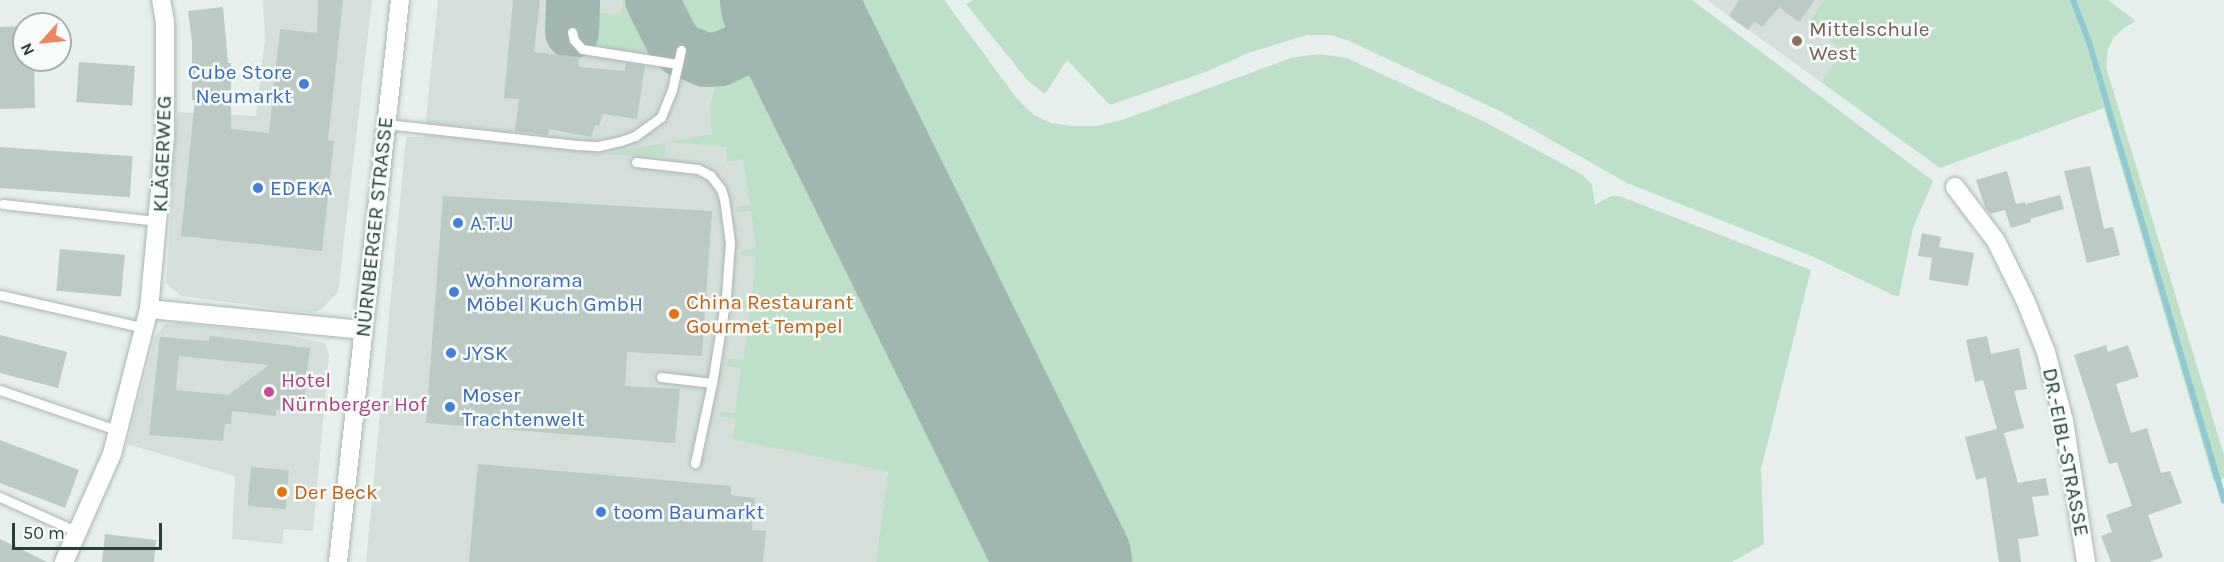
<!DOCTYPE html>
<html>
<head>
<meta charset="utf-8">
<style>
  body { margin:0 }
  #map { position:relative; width:2224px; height:562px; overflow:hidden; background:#e6efeb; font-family:Karla,sans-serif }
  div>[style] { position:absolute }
  .built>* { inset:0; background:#d4dfda }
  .green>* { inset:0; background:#bfe0c8 }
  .stream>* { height:6px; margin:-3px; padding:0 3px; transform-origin:3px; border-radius:3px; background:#8ec9d4 }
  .taxiway>* { height:54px; margin:-27px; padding:0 27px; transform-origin:27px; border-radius:27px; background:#a2b6b0 }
  .runway>* { height:135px; margin:-67.5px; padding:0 67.5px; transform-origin:67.5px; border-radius:67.5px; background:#a2b6b0 }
  .building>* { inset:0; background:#bbcac4; transform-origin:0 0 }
  .roads { filter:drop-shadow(0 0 2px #a8b8b2) drop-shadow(0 0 2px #a8b8b2) }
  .lane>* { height:9px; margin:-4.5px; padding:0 4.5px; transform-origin:4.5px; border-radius:4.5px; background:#fff }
  .street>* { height:18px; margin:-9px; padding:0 9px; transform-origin:9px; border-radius:9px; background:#fff }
  .secondary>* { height:18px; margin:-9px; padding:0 9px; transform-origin:9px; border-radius:9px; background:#fff }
  .dots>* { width:16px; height:16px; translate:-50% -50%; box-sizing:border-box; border:3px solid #f7fbf9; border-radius:50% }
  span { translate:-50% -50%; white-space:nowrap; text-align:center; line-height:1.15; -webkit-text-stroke:5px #f7fbf9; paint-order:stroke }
  .education-label { font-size:21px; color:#785e54 }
  .left { translate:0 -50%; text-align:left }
  .shop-label { font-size:21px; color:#366cbe }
  .right { translate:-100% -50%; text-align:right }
  .street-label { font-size:21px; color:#24423a }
  .food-label { font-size:21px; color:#c56008 }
  .hotel-label { font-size:21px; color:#b23c85 }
  .north { position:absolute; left:12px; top:12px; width:60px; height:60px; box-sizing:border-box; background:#f7fbf9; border:2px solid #a3b1ad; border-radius:50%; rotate:243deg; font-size:16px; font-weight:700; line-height:24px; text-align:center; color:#24423a }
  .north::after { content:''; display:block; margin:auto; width:21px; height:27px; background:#f4845f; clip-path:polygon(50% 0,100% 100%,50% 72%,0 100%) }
  .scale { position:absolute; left:12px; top:523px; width:150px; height:27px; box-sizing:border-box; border:3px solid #24423a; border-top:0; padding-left:8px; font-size:18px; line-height:21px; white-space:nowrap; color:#24423a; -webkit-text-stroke:4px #f7fbf9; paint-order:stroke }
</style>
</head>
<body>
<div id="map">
  <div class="built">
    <div style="clip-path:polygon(263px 0,372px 0,338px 292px,321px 310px,312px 313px,181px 296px,166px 283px,177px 112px,256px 116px,265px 38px)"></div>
    <div style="clip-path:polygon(438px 0,944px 0,1017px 99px,1034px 115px,1291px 562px,957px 562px,888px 471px,876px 562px,366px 562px,406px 137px,424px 137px)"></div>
    <div style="clip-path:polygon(1707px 0,1824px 0,1808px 23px,1844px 50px,1821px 82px)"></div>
    <div style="clip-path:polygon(178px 323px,282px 334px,325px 343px,329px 355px,313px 531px,284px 529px,282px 544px,232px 539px,235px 476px,127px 444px,155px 337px,165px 324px)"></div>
  </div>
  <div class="green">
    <div style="clip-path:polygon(623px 0,642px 0,668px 55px,583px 46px,584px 11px,621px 15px)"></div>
    <div style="clip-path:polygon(660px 0,767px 0,770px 17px,767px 27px,760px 33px,739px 43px,716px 49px,697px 45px,681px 34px)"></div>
    <div style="clip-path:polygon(805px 0,944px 0,1017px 99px,1034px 115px,1051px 123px,1071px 126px,1097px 126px,1122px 120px,1291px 58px,1318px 54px,1347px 58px,1485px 122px,1583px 175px,1592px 185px,1595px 205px,1611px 196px,1619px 196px,1811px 270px,1761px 469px,1764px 544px,1732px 562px,1082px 562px)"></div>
    <div style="clip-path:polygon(974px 0,1692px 0,1933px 181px,1913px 228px,1899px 296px,1893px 295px,1814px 257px,1627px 183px,1500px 111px,1347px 40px,1330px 35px,1307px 35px,1248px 53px,1208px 71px,1110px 105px,1067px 60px,1045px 94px,1028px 81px,966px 4px)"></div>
    <div style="clip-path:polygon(1824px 0,2108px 0,2136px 21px,2125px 27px,2114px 37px,2108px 48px,2106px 67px,2224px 455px,2224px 478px,2214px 482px,2104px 108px,1940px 168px,1821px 82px,1843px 50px,1808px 23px)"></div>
    <div style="clip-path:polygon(775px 49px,790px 54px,803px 69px,1046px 562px,876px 562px,888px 471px,732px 439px,736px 419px,719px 416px,720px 412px,735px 413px,741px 368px,727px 366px,727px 358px,743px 360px,750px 309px,734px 307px,735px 300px,751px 302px,756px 257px,741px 255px,741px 251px,756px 248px,751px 211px,736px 212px,736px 207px,750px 205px,743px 159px,726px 162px,727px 147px,666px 142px,664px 157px,605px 154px,712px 134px,710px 107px,716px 84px,736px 66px)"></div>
  </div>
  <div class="stream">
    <div style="left:2073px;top:0;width:45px;rotate:69.1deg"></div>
    <div style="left:2089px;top:42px;width:478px;rotate:73.6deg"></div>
  </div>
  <div class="taxiway">
    <div style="left:652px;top:0;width:45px;rotate:63.4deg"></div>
    <div style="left:672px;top:40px;width:13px;rotate:48deg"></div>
    <div style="left:681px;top:50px;width:27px;rotate:22deg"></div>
    <div style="left:706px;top:60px;width:14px;rotate:-4deg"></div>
    <div style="left:720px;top:59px;width:87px;rotate:-24.5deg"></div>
    <div style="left:572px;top:32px;width:32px;rotate:-88deg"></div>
  </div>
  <div class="runway">
    <div style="left:787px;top:0;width:627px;rotate:63.76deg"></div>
  </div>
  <div class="building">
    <div style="clip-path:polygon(318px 0,343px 0,328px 140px,334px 141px,322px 251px,181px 236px,195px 100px,192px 100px,192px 42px,188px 11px,223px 7px,228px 63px,231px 63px,231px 129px,269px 133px,280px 29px,317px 33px)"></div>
    <div style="clip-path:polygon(513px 0,540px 0,534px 52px,579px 57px,579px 67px,625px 71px,626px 63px,645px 66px,637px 119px,603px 114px,599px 126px,595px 125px,591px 137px,549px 129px,548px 135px,515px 131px,519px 99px,504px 98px)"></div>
    <div style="clip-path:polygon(1739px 0,1815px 0,1799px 22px,1779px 7px,1762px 27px,1754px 21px,1748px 30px,1729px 16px)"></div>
    <div style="clip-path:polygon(24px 26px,24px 60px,34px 60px,35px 108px,0 109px,0 27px)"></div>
    <div style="left:79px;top:62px;width:56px;height:40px;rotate:4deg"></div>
    <div style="left:0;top:147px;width:133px;height:41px;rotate:4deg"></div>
    <div style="clip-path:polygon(2090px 166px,2104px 229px,2113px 227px,2120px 255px,2087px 263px,2064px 171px)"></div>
    <div style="clip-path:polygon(2007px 171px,2016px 204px,2025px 202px,2025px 204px,2060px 195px,2064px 209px,2030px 219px,2031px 222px,2011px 228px,2005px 210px,1990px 214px,1985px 207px,1976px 180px)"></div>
    <div style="clip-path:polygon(443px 196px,712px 211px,702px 356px,627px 352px,625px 386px,680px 389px,675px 443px,426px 423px)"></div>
    <div style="clip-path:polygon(1922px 233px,1941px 237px,1939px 247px,1974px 253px,1968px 286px,1929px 280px,1932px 258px,1918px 256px)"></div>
    <div style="left:60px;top:249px;width:65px;height:42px;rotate:5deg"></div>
    <div style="clip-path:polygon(0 335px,67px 352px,58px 388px,0 373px)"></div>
    <div style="clip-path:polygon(evenodd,210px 336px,310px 348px,303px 412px,276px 410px,276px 416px,232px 411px,231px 424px,225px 424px,223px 441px,149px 435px,160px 337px,209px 341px,210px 336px,179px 356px,269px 365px,228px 395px,176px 390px,179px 356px)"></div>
    <div style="clip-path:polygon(1987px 336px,1991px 354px,2019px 348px,2027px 389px,2014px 391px,2024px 428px,2004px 433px,2018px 483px,2046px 478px,2049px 495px,2032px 497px,2039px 536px,2018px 539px,2021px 562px,1999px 562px,1986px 477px,1976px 480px,1965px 437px,1997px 429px,1983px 380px,1975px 382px,1966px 340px)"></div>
    <div style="clip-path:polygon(2106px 345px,2108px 352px,2128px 345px,2139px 377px,2116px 384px,2131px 433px,2147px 428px,2161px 473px,2170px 471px,2182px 503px,2148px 515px,2163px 557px,2149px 562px,2111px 562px,2101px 536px,2112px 532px,2106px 515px,2132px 506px,2117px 462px,2109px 464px,2074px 355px)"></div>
    <div style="clip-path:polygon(0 440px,79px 470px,65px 508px,0 483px)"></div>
    <div style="clip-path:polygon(478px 464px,731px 486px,731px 495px,755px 498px,752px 530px,766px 531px,763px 562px,469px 562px)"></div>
    <div style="left:251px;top:467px;width:38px;height:39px;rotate:5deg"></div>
    <div style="clip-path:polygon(105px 534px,156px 540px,154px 562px,102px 562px)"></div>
    <div style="clip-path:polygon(0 539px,47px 562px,0 562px)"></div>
  </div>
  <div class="roads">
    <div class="lane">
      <div style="left:572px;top:32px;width:8px;rotate:76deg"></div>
      <div style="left:574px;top:40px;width:12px;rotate:48deg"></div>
      <div style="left:582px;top:49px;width:97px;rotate:8.9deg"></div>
      <div style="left:386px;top:124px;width:192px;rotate:6.3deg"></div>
      <div style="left:577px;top:145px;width:22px;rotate:3deg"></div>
      <div style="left:599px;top:146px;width:23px;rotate:-13deg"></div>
      <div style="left:621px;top:141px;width:15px;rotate:-20deg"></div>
      <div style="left:635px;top:136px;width:32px;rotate:-36deg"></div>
      <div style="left:661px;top:117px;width:29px;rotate:-68deg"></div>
      <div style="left:672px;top:90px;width:41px;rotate:-77.3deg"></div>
      <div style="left:636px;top:162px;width:62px;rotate:6.4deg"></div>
      <div style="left:698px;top:169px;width:13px;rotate:27deg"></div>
      <div style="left:710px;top:175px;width:18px;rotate:52deg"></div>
      <div style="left:721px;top:189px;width:10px;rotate:73deg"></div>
      <div style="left:724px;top:199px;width:43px;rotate:82.1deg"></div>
      <div style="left:730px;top:242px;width:55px;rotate:94.2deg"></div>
      <div style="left:726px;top:297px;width:87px;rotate:99.2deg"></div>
      <div style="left:712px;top:383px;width:82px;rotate:102deg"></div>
      <div style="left:3px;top:204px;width:156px;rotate:6.3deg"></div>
      <div style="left:0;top:295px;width:149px;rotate:12.8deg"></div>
      <div style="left:661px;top:377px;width:51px;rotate:6.7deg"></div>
      <div style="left:0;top:390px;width:126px;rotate:19deg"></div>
      <div style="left:0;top:497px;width:85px;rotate:24.2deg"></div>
    </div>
    <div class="street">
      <div style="left:1955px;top:187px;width:68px;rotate:52.8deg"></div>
      <div style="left:1996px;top:241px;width:68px;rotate:63.8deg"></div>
      <div style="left:2026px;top:302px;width:54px;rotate:68.2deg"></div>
      <div style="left:2046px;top:352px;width:71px;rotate:75.4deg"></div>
      <div style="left:2064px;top:421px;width:143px;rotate:81.1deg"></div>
      <div style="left:149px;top:309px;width:215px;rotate:5.6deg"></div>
      <div style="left:64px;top:562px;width:118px;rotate:-66deg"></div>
      <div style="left:112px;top:454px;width:150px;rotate:-75.7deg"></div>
      <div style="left:149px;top:309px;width:173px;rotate:-84.7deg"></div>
      <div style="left:165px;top:137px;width:115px;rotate:-90deg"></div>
      <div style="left:165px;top:22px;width:22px;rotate:-100deg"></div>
    </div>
    <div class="secondary">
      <div style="left:338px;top:562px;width:565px;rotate:-83.7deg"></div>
    </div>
  </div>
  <div class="dots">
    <div style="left:1797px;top:41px;background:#8d6e63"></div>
    <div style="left:304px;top:84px;background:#3f7fe0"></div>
    <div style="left:258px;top:188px;background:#3f7fe0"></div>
    <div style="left:458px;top:223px;background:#3f7fe0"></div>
    <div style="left:454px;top:292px;background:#3f7fe0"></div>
    <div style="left:674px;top:314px;background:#e8710a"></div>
    <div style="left:451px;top:353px;background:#3f7fe0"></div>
    <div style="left:269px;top:392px;background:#d1479c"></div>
    <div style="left:450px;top:407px;background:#3f7fe0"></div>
    <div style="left:282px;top:492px;background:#e8710a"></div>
    <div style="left:601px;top:512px;background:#3f7fe0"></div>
  </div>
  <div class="education-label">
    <span class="left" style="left:1809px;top:41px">Mittelschule<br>West</span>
  </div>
  <div class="shop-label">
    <span class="right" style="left:292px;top:84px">Cube Store<br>Neumarkt</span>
    <span class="left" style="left:270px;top:188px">EDEKA</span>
    <span class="left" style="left:470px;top:223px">A.T.U</span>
    <span class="left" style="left:466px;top:292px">Wohnorama<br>Möbel Kuch GmbH</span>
    <span class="left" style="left:463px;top:353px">JYSK</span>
    <span class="left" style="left:462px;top:407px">Moser<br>Trachtenwelt</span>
    <span class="left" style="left:613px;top:512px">toom Baumarkt</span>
  </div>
  <div class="street-label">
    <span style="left:162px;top:154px;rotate:-88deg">KLÄGERWEG</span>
    <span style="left:374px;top:227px;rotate:-84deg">NÜRNBERGER STRASSE</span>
    <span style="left:2066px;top:452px;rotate:79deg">DR.-EIBL-STRASSE</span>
  </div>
  <div class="food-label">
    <span class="left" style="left:686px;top:314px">China Restaurant<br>Gourmet Tempel</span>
    <span class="left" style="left:294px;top:492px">Der Beck</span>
  </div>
  <div class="hotel-label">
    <span class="left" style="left:281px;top:392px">Hotel<br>Nürnberger Hof</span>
  </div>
  <div class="north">N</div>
  <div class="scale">50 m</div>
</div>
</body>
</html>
